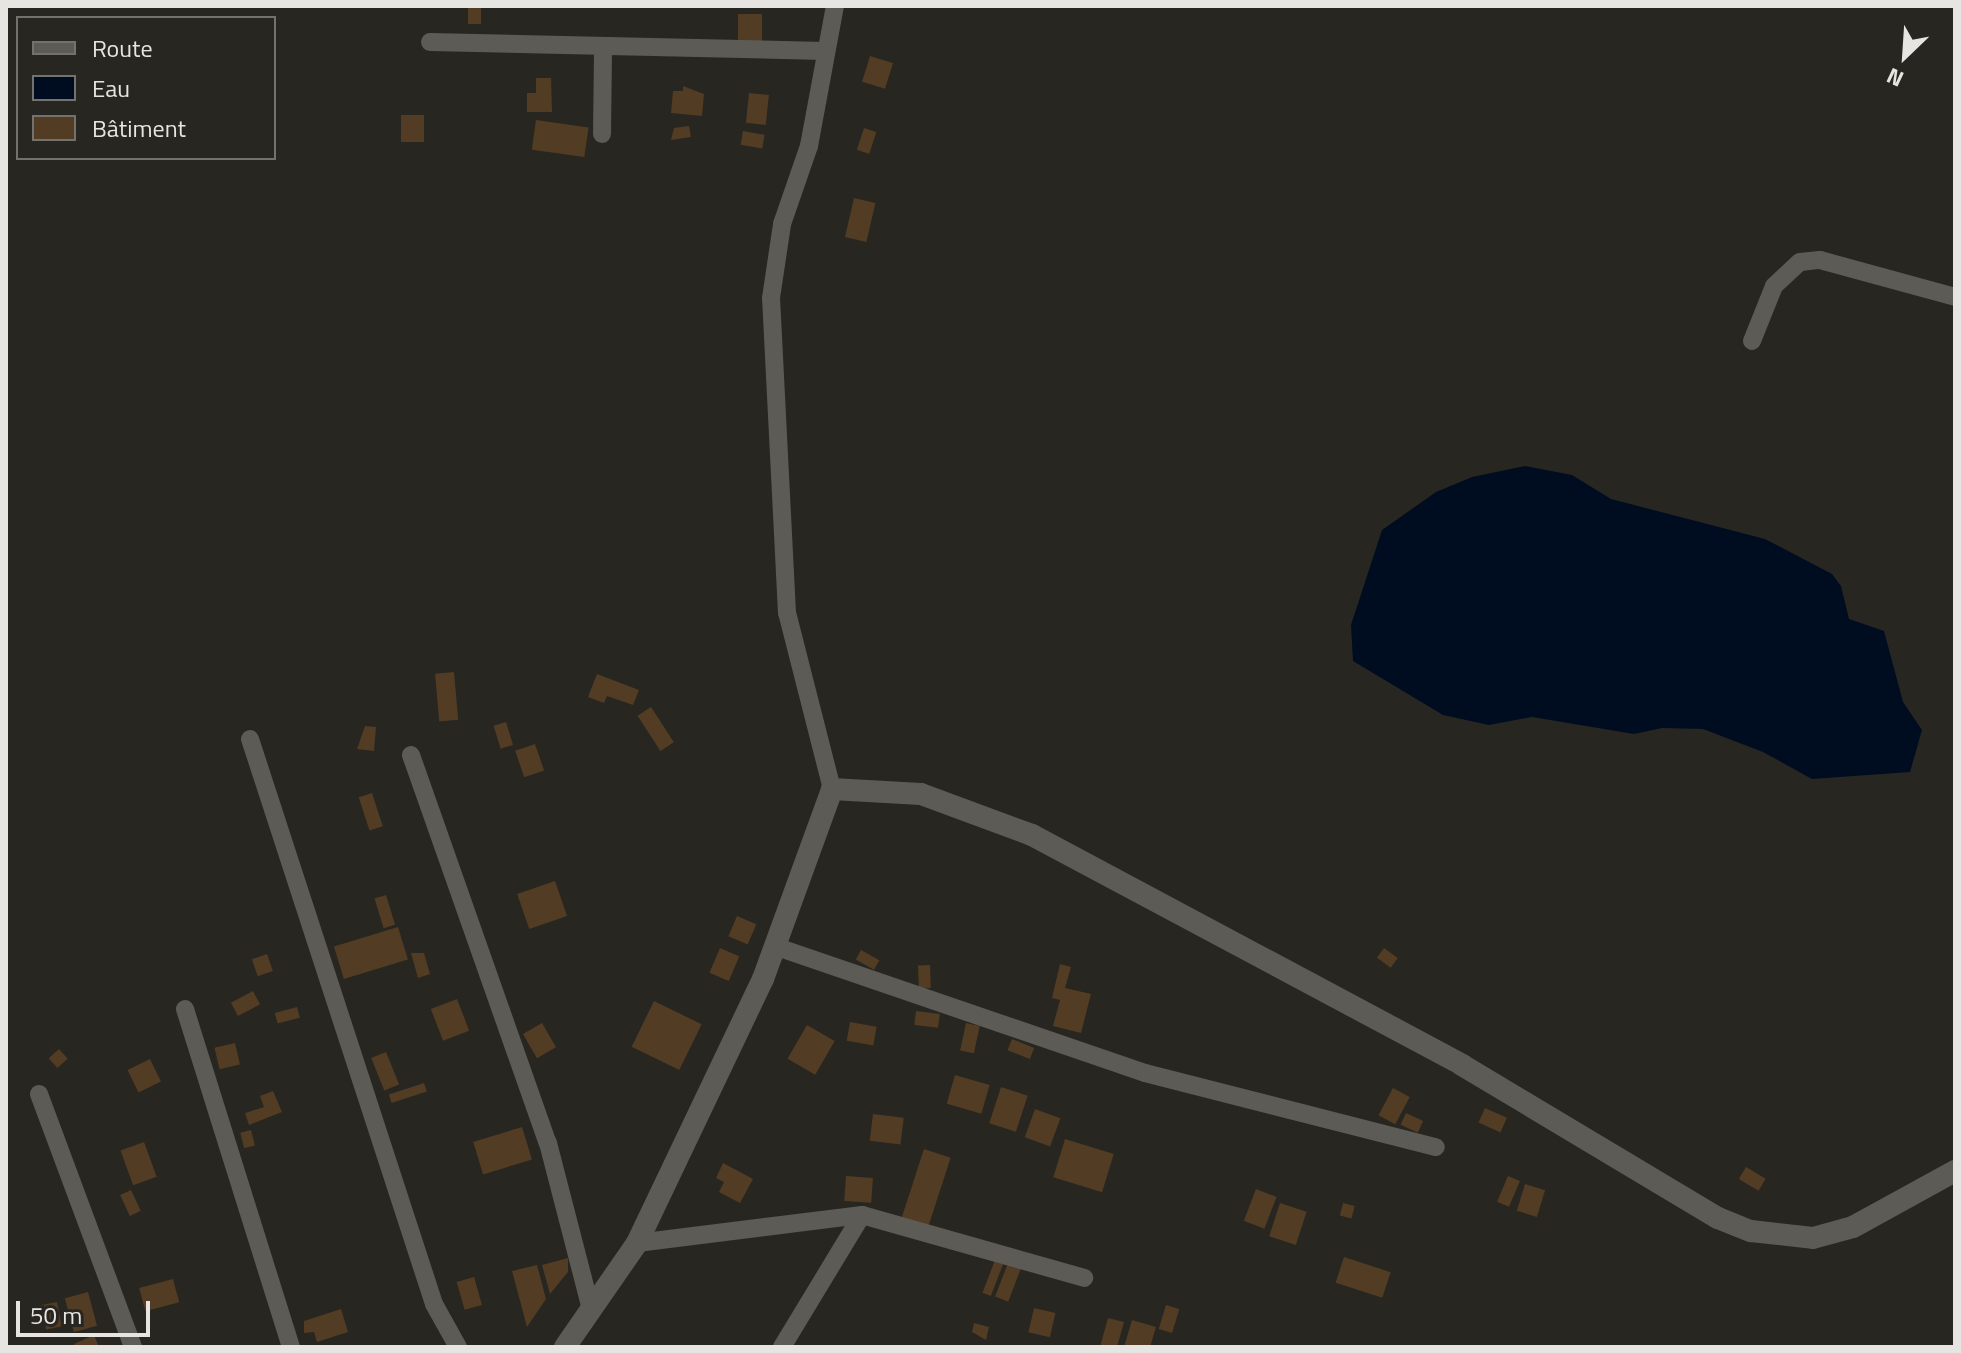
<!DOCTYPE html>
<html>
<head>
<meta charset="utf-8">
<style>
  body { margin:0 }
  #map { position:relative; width:1961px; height:1353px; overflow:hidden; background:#282621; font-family:"Titillium Web",sans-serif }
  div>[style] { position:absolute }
  .water>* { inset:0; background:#000d21 }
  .building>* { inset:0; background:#523c23; transform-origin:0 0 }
  .minor>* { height:18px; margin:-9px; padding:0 9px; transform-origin:9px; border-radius:9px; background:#5c5b55 }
  .tertiary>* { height:22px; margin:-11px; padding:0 11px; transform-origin:11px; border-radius:11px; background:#5c5b55 }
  span { translate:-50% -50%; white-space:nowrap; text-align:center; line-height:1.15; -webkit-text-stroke:6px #282621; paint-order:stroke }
  .frame { position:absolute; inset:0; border:8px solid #e6e5e1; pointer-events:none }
  .legend { position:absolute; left:16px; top:16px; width:260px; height:144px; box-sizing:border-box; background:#282621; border:2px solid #74726e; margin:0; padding:10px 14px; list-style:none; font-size:24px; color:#e6e5e1 }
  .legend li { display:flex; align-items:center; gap:16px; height:40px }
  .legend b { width:40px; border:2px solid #74726e }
  .north { position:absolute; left:1865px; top:16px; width:80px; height:80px; -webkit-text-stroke:6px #282621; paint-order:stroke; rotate:205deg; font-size:22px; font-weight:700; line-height:32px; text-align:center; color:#e6e5e1 }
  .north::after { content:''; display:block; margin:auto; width:28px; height:36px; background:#e6e5e1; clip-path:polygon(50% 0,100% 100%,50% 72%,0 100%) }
  .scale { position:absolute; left:16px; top:1301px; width:134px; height:36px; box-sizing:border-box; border:4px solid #e6e5e1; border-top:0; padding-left:10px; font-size:24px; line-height:28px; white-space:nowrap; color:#e6e5e1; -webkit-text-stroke:6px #282621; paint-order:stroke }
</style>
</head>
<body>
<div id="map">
  <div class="water">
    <div style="clip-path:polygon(1525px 466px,1572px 475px,1611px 499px,1765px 539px,1832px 574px,1841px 586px,1849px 619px,1884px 631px,1903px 702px,1922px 730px,1910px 772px,1812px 779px,1763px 752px,1703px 729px,1662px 728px,1634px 734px,1532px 717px,1489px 725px,1443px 715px,1353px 661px,1351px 625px,1382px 530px,1436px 492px,1472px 477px)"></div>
  </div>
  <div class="building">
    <div style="left:468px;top:6px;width:13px;height:18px"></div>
    <div style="left:738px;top:14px;width:24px;height:28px"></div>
    <div style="left:870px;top:56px;width:24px;height:27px;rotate:17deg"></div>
    <div style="clip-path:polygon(536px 78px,551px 78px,552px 112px,527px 112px,527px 93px,536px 93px)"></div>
    <div style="clip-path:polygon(683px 86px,704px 94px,702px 116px,671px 113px,673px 91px,683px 91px)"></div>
    <div style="left:749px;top:93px;width:20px;height:30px;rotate:6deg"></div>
    <div style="left:401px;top:115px;width:23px;height:27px"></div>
    <div style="left:536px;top:120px;width:53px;height:30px;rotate:8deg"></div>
    <div style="clip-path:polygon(689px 126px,691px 137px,671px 140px,674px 128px)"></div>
    <div style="left:864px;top:128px;width:13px;height:23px;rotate:18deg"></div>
    <div style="left:743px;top:131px;width:22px;height:14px;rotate:10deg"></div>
    <div style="left:854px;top:198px;width:22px;height:40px;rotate:13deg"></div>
    <div style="left:454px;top:672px;width:48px;height:19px;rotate:85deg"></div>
    <div style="clip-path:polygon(597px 674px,639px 690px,633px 705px,607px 696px,604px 703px,588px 697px)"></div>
    <div style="left:651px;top:707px;width:42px;height:16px;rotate:57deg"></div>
    <div style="left:506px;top:722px;width:24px;height:13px;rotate:73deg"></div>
    <div style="clip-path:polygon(365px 726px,376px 727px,374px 751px,357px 749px)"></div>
    <div style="left:535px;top:744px;width:28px;height:21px;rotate:71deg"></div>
    <div style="left:372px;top:793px;width:35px;height:14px;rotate:72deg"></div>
    <div style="left:555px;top:881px;width:37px;height:40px;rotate:71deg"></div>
    <div style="left:386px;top:895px;width:31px;height:12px;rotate:73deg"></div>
    <div style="left:737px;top:916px;width:21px;height:22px;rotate:23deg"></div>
    <div style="left:398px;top:927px;width:34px;height:67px;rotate:73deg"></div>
    <div style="left:720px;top:948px;width:21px;height:27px;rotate:23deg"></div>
    <div style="left:1384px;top:948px;width:17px;height:12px;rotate:36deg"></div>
    <div style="left:861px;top:950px;width:21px;height:11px;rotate:29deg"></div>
    <div style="clip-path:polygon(411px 953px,424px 953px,430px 974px,418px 978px)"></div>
    <div style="left:267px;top:954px;width:18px;height:16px;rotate:71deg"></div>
    <div style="clip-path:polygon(1060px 964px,1071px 967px,1065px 988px,1091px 994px,1081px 1033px,1053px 1026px,1060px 1000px,1052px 998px)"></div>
    <div style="left:930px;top:965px;width:23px;height:12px;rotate:88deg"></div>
    <div style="left:253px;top:991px;width:15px;height:25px;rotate:62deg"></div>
    <div style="left:457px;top:999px;width:34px;height:28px;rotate:69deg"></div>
    <div style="left:654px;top:1001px;width:53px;height:51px;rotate:26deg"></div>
    <div style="left:297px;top:1007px;width:11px;height:23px;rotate:75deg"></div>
    <div style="left:916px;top:1011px;width:24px;height:14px;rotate:7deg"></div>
    <div style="left:850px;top:1022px;width:27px;height:19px;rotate:10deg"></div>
    <div style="left:542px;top:1023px;width:28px;height:22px;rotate:60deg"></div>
    <div style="left:966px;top:1023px;width:14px;height:28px;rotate:12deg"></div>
    <div style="left:807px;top:1025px;width:32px;height:39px;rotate:30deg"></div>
    <div style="left:1012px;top:1039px;width:24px;height:12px;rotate:22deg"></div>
    <div style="left:235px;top:1043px;width:22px;height:21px;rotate:77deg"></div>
    <div style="left:59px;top:1049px;width:13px;height:14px;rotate:48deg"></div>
    <div style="left:386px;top:1052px;width:35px;height:16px;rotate:68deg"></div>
    <div style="left:150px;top:1059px;width:25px;height:25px;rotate:64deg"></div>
    <div style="left:955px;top:1075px;width:36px;height:30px;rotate:16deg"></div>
    <div style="left:424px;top:1083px;width:9px;height:37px;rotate:72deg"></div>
    <div style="left:1001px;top:1087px;width:28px;height:38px;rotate:18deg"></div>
    <div style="left:1393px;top:1088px;width:19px;height:31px;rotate:28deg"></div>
    <div style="clip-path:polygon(273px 1091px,282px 1112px,249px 1125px,245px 1113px,264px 1107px,260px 1096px)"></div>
    <div style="left:1485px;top:1108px;width:24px;height:16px;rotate:24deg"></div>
    <div style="left:1035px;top:1109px;width:27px;height:30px;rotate:20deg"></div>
    <div style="left:1406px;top:1113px;width:19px;height:13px;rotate:25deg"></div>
    <div style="left:873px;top:1114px;width:31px;height:27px;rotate:7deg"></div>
    <div style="left:522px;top:1127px;width:34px;height:51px;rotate:73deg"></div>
    <div style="left:251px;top:1130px;width:16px;height:11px;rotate:76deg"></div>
    <div style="left:1065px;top:1139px;width:51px;height:40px;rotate:17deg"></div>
    <div style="left:144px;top:1142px;width:37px;height:25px;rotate:70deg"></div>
    <div style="left:924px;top:1149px;width:28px;height:72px;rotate:18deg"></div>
    <div style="clip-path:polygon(723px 1163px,753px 1179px,740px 1203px,719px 1192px,724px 1182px,716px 1178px)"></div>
    <div style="left:1746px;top:1167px;width:23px;height:14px;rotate:31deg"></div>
    <div style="left:846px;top:1176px;width:27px;height:25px;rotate:4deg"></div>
    <div style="left:1508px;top:1176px;width:13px;height:28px;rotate:23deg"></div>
    <div style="left:1525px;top:1184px;width:21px;height:28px;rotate:17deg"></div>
    <div style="left:1256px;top:1189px;width:22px;height:34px;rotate:21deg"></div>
    <div style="left:131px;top:1190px;width:23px;height:12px;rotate:65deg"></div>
    <div style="left:1280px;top:1203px;width:28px;height:35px;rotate:18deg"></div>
    <div style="left:1343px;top:1203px;width:12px;height:13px;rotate:14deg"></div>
    <div style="left:1344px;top:1257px;width:49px;height:27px;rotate:18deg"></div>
    <div style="clip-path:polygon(568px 1258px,568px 1272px,550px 1294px,542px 1265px)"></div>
    <div style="left:995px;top:1260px;width:9px;height:35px;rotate:21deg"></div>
    <div style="left:1008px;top:1263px;width:14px;height:36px;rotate:21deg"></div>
    <div style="clip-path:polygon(537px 1265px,546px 1299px,527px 1327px,512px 1271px)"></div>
    <div style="left:474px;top:1277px;width:29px;height:18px;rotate:74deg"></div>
    <div style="left:173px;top:1279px;width:24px;height:35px;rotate:75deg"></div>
    <div style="left:88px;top:1292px;width:35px;height:24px;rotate:75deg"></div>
    <div style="left:57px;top:1302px;width:25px;height:16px;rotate:79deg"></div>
    <div style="left:1166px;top:1305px;width:14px;height:25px;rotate:17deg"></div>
    <div style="left:1034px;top:1308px;width:22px;height:25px;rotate:13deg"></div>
    <div style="clip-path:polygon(341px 1309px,348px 1332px,317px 1342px,314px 1332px,304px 1333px,304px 1321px)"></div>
    <div style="clip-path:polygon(1108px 1318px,1124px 1322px,1117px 1347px,1100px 1347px)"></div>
    <div style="clip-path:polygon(1132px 1320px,1156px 1327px,1150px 1347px,1124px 1347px)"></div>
    <div style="clip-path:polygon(974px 1323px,989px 1327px,986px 1340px,972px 1332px)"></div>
    <div style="clip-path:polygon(94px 1335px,99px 1347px,75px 1347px,74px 1344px)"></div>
  </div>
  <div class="minor">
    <div style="left:430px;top:42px;width:395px;rotate:1.3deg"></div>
    <div style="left:602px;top:134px;width:87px;rotate:-89.3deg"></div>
    <div style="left:1752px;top:341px;width:59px;rotate:-68.2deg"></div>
    <div style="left:1774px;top:286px;width:35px;rotate:-43deg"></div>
    <div style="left:1800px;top:262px;width:20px;rotate:-6deg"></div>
    <div style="left:1820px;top:260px;width:140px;rotate:15.3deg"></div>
    <div style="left:250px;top:739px;width:594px;rotate:71.96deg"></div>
    <div style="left:434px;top:1304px;width:49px;rotate:60.8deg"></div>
    <div style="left:411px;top:755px;width:411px;rotate:70.6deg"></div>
    <div style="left:548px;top:1143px;width:167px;rotate:75.5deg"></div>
    <div style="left:832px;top:789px;width:182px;rotate:-104.3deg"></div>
    <div style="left:787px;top:613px;width:315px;rotate:-92.9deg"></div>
    <div style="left:771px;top:298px;width:75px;rotate:-81.5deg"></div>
    <div style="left:782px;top:224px;width:83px;rotate:-70.9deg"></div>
    <div style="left:809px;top:146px;width:142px;rotate:-79.5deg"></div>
    <div style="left:777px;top:947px;width:389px;rotate:18.9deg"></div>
    <div style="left:1145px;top:1073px;width:300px;rotate:14.3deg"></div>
    <div style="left:185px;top:1009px;width:354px;rotate:72.6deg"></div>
    <div style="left:39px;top:1094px;width:270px;rotate:69.6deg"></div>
    <div style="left:637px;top:1243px;width:227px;rotate:-7.1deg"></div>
    <div style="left:862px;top:1215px;width:231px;rotate:15.8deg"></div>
    <div style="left:782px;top:1347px;width:154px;rotate:-58.8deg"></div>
  </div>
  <div class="tertiary">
    <div style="left:565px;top:1347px;width:126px;rotate:-55.3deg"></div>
    <div style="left:637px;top:1243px;width:293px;rotate:-64.5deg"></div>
    <div style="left:763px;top:979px;width:202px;rotate:-70deg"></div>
    <div style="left:832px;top:789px;width:89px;rotate:3.2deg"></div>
    <div style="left:921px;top:794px;width:118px;rotate:20.3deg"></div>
    <div style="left:1032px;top:835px;width:488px;rotate:28.1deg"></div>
    <div style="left:1462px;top:1065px;width:298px;rotate:30.9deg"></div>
    <div style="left:1718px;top:1218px;width:35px;rotate:22deg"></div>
    <div style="left:1751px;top:1231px;width:62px;rotate:6.4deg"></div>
    <div style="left:1813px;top:1238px;width:41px;rotate:-15.4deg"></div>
    <div style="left:1853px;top:1227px;width:116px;rotate:-28.8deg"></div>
  </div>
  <div class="frame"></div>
  <ul class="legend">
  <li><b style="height:10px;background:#5c5b55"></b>Route</li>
  <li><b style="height:22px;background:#000d21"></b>Eau</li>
  <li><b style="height:22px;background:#523c23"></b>Bâtiment</li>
  </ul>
  <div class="north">N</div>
  <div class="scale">50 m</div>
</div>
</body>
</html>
